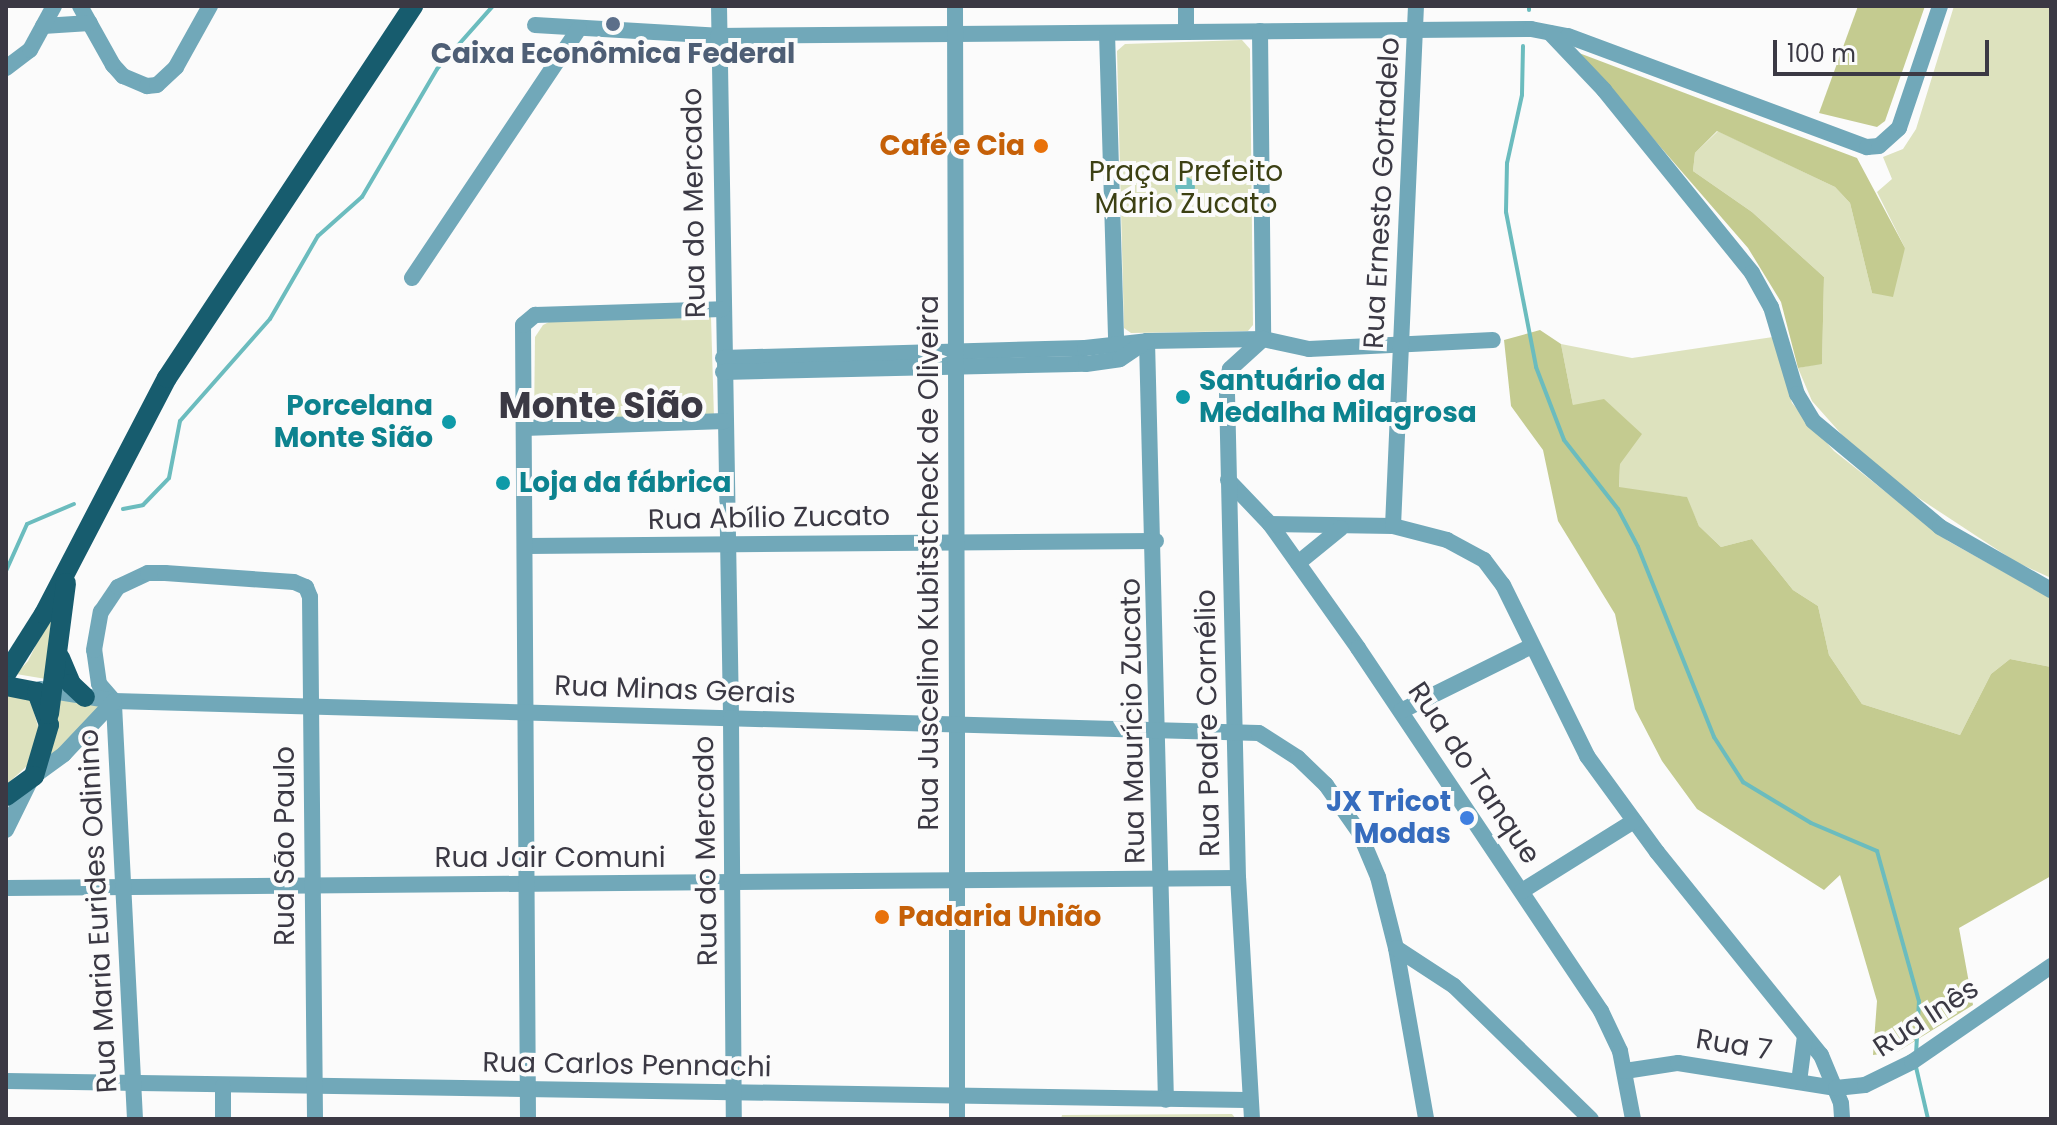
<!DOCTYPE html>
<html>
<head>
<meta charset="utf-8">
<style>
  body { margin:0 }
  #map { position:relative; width:2057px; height:1125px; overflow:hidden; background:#fbfbfb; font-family:Poppins,sans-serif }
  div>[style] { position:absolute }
  .green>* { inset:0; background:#dde2be }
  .forest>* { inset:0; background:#c4cb90 }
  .water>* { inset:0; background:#6bbcbe }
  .round { border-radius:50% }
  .stream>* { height:4px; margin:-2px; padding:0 2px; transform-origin:2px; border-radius:2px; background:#6bbcbe }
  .minor>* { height:16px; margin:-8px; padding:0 8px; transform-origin:8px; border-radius:8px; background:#71a8b9 }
  .tertiary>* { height:16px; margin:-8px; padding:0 8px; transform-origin:8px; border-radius:8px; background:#71a8b9 }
  .primary>* { height:20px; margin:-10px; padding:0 10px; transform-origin:10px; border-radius:10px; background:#175c6e }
  .dots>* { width:22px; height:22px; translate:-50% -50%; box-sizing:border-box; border:4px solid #fbfbfb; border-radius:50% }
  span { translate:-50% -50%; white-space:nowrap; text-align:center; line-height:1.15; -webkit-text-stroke:8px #fbfbfb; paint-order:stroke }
  .service-label { font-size:28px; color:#4e5e75; font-weight:700 }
  .food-label { font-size:28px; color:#c56008; font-weight:700 }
  .right { translate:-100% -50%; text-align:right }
  .left { translate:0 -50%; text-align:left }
  .park-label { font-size:28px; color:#3c4013 }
  .street-label { font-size:28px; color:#3b3944 }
  .culture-label { font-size:28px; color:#0d838f; font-weight:700 }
  .shop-label { font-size:28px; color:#366cbe; font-weight:700 }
  .district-label { font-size:36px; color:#3b3944; font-weight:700 }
  .frame { position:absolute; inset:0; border:8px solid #3b3944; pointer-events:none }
  .scale { position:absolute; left:1773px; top:40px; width:216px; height:36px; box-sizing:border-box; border:4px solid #3b3944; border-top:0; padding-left:10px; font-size:24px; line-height:28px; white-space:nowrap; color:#3b3944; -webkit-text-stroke:6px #fbfbfb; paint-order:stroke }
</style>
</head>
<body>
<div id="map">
  <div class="green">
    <div style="clip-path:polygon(1954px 6px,2051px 6px,2051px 578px,2016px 562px,1908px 491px,1844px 437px,1812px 401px,1798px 368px,1822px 363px,1824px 277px,1752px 212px,1693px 171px,1695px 153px,1718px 131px,1835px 187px,1850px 203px,1872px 293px,1905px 248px,1877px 192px,1892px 179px,1883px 157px,1903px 149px,1916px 129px)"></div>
    <div style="clip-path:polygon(1242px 40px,1250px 49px,1253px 325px,1248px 331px,1131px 333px,1124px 328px,1117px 51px,1125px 44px)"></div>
    <div style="clip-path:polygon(711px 317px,714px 418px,534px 422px,535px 337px,543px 325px,553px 320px)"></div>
    <div style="clip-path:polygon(1773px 337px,1792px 403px,1834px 451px,1948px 541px,2051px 598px,2051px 667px,2010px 659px,1991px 674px,1960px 735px,1862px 704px,1829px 655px,1818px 606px,1793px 590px,1752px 539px,1721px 547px,1699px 526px,1686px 497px,1619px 488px,1620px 464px,1573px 405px,1561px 344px,1632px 358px)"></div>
    <div style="clip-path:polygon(52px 613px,46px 679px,16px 674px,28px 661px)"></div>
    <div style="clip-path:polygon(6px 695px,30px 698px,39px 730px,27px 766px,6px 785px)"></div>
    <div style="clip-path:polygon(59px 699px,103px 705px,49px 758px)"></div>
    <div style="clip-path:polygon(1232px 1114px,1236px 1119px,1061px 1119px,1062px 1115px)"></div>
  </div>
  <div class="forest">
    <div style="clip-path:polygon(1858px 6px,1925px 6px,1885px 121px,1877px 127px,1819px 113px)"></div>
    <div style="clip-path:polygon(1579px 53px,1857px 158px,1905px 248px,1893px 297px,1872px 293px,1850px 203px,1835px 187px,1717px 131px,1695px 153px,1693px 171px,1752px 212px,1824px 277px,1822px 364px,1798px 368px,1781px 302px,1748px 248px)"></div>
    <div style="clip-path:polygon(1540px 330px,1561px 344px,1573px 405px,1604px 399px,1642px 434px,1620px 464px,1619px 487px,1687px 497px,1699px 526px,1721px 547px,1752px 539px,1793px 590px,1818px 606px,1829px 655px,1862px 704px,1960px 735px,1991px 674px,2010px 659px,2051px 667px,2051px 876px,1959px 928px,1973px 1005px,1897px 1052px,1873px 1055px,1877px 1001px,1840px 875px,1824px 890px,1697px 809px,1662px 761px,1635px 709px,1615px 614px,1558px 521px,1543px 450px,1511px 406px,1504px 340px)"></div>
  </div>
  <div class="water">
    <div class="round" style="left:1175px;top:177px;width:20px;height:20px"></div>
  </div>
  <div class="stream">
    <div style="left:1529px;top:10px;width:4px;rotate:-90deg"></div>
    <div style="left:1523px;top:46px;width:49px;rotate:91.2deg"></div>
    <div style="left:1522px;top:95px;width:70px;rotate:102.4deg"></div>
    <div style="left:1507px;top:163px;width:49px;rotate:91.2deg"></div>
    <div style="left:1506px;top:212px;width:158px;rotate:79deg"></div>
    <div style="left:1536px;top:367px;width:78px;rotate:69deg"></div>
    <div style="left:1564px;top:440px;width:88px;rotate:52deg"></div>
    <div style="left:1618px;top:509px;width:43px;rotate:62.2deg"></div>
    <div style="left:1638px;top:547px;width:205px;rotate:68.2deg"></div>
    <div style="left:1714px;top:737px;width:54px;rotate:57.2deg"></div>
    <div style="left:1743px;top:782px;width:79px;rotate:31.1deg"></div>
    <div style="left:1811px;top:823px;width:72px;rotate:23deg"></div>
    <div style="left:1877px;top:851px;width:156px;rotate:74.4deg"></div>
    <div style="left:1919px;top:1001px;width:53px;rotate:93.2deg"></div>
    <div style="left:123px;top:509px;width:20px;rotate:-11deg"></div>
    <div style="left:143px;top:505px;width:37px;rotate:-46deg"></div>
    <div style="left:169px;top:478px;width:58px;rotate:-79.1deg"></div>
    <div style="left:180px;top:421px;width:136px;rotate:-48.6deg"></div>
    <div style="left:270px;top:319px;width:96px;rotate:-60deg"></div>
    <div style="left:318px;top:236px;width:59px;rotate:-41.6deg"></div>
    <div style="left:362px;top:197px;width:148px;rotate:-59.6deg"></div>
    <div style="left:437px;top:69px;width:84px;rotate:-48.4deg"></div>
    <div style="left:6px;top:571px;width:51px;rotate:-65.9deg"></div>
    <div style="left:27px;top:524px;width:51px;rotate:-23.1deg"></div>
    <div style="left:1916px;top:1067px;width:53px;rotate:77deg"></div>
  </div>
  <div class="minor">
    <div style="left:80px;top:6px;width:68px;rotate:60.8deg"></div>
    <div style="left:113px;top:65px;width:15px;rotate:48deg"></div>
    <div style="left:123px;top:76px;width:26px;rotate:23deg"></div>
    <div style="left:147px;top:86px;width:10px;rotate:-6deg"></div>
    <div style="left:157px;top:85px;width:26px;rotate:-43deg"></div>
    <div style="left:176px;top:67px;width:70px;rotate:-60.9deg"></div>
    <div style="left:719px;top:6px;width:712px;rotate:89.03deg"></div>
    <div style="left:1186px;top:6px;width:26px;rotate:90deg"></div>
    <div style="left:535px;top:25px;width:183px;rotate:3.4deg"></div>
    <div style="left:718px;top:36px;width:813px;rotate:-0.49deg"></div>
    <div style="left:1531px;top:29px;width:38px;rotate:11deg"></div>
    <div style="left:1568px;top:36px;width:319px;rotate:20.4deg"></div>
    <div style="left:1867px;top:147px;width:12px;rotate:-5deg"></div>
    <div style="left:1879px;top:146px;width:27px;rotate:-42deg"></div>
    <div style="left:1899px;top:128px;width:129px;rotate:-71.4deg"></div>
    <div style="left:43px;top:26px;width:47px;rotate:-3.7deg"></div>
    <div style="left:1260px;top:31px;width:308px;rotate:89.4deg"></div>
    <div style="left:1107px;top:33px;width:309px;rotate:88.3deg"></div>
    <div style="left:1550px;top:33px;width:79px;rotate:46.5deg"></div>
    <div style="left:1604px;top:90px;width:235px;rotate:51deg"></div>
    <div style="left:1752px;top:273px;width:39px;rotate:61deg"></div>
    <div style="left:1771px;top:307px;width:91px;rotate:73.4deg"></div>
    <div style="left:1797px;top:394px;width:31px;rotate:59deg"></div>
    <div style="left:1813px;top:421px;width:165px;rotate:39.8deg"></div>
    <div style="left:1940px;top:527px;width:128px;rotate:29.6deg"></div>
    <div style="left:6px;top:68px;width:30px;rotate:-37deg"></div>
    <div style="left:30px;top:50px;width:50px;rotate:-61.4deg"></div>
    <div style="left:412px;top:278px;width:300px;rotate:-56.2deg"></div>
    <div style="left:1147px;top:341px;width:759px;rotate:88.57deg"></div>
    <div style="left:723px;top:358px;width:362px;rotate:-1.6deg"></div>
    <div style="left:1085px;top:348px;width:62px;rotate:-6.4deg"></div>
    <div style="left:1147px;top:341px;width:116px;rotate:-1deg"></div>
    <div style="left:1263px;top:339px;width:47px;rotate:12.3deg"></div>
    <div style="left:1309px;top:349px;width:184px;rotate:-2.8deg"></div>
    <div style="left:723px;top:372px;width:363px;rotate:-1.3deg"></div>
    <div style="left:1086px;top:364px;width:34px;rotate:-8deg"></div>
    <div style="left:1120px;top:359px;width:32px;rotate:-34deg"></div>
    <div style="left:524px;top:428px;width:201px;rotate:-2deg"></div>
    <div style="left:1228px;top:480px;width:61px;rotate:46.3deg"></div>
    <div style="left:1270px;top:524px;width:152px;rotate:54.6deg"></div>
    <div style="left:1358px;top:648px;width:437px;rotate:56.2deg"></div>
    <div style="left:1601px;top:1011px;width:44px;rotate:64.6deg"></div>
    <div style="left:1620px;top:1051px;width:69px;rotate:79.2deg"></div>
    <div style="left:1270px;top:524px;width:123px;rotate:0.9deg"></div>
    <div style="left:1393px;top:526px;width:56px;rotate:14.5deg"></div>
    <div style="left:1447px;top:540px;width:42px;rotate:28.4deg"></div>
    <div style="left:1484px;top:560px;width:31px;rotate:53deg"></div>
    <div style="left:1503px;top:585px;width:191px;rotate:63.8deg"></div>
    <div style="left:1587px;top:756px;width:119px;rotate:53.9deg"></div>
    <div style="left:1657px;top:852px;width:261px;rotate:51.1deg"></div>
    <div style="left:1821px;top:1055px;width:52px;rotate:67.4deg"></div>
    <div style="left:1841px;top:1103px;width:16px;rotate:86deg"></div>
    <div style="left:1393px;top:526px;width:521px;rotate:-87.47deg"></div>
    <div style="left:527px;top:546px;width:629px;rotate:-0.46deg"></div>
    <div style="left:1298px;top:563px;width:55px;rotate:-39.1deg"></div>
    <div style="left:1401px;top:711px;width:146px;rotate:-26.4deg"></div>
    <div style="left:6px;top:888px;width:1232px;rotate:-0.47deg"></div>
    <div style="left:1522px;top:891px;width:132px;rotate:-32deg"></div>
    <div style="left:1396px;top:948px;width:174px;rotate:80deg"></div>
    <div style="left:1625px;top:1071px;width:54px;rotate:-8.6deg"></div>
    <div style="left:1678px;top:1063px;width:160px;rotate:9deg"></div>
    <div style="left:1836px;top:1088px;width:29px;rotate:-6deg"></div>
    <div style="left:1865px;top:1085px;width:52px;rotate:-26.1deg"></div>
    <div style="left:1912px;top:1062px;width:169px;rotate:-34.6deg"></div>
    <div style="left:6px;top:1081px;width:1241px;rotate:0.88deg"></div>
    <div style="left:1799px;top:1082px;width:46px;rotate:-82.6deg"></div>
    <div style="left:223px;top:1086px;width:33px;rotate:90deg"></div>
    <div style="left:135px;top:1119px;width:419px;rotate:-92.9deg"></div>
    <div style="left:114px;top:701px;width:23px;rotate:-131deg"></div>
    <div style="left:99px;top:684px;width:34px;rotate:-98deg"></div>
    <div style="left:94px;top:650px;width:39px;rotate:-80deg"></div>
    <div style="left:101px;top:612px;width:30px;rotate:-56deg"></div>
    <div style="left:118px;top:587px;width:33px;rotate:-25deg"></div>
    <div style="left:148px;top:573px;width:17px"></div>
    <div style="left:165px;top:573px;width:129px;rotate:4deg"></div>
    <div style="left:294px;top:582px;width:13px;rotate:23deg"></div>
    <div style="left:306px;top:587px;width:11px;rotate:68deg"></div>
    <div style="left:310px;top:597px;width:522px;rotate:89.45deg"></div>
    <div style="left:528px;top:1119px;width:794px;rotate:-90.36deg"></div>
    <div style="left:523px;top:325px;width:16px;rotate:-40deg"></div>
    <div style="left:535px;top:315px;width:187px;rotate:-1.8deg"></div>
    <div style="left:957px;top:1119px;width:397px;rotate:-90deg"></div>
    <div style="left:1252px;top:1119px;width:241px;rotate:-93.3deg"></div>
    <div style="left:1238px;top:878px;width:494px;rotate:-91.3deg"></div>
    <div style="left:1227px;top:384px;width:15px;rotate:-79deg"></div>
    <div style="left:1230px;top:369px;width:45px;rotate:-42.3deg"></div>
  </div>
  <div class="tertiary">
    <div style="left:955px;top:6px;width:716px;rotate:89.84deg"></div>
    <div style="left:40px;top:689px;width:75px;rotate:9.2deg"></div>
    <div style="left:114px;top:701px;width:1145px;rotate:1.6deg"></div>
    <div style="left:1259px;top:733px;width:46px;rotate:32.7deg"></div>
    <div style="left:1298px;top:758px;width:39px;rotate:44deg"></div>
    <div style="left:1326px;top:785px;width:57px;rotate:54.9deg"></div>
    <div style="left:1359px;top:832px;width:49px;rotate:67.1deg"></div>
    <div style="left:1378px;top:877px;width:73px;rotate:75.8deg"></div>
    <div style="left:1396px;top:948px;width:69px;rotate:33.2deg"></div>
    <div style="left:1454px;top:986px;width:191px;rotate:44.2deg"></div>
    <div style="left:731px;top:718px;width:401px;rotate:89.6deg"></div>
    <div style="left:34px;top:776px;width:37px;rotate:-36deg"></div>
    <div style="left:64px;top:754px;width:73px;rotate:-46.7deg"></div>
    <div style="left:6px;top:830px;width:55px;rotate:-63.9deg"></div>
  </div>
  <div class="primary">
    <div style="left:60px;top:658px;width:28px;rotate:67deg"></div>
    <div style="left:71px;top:684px;width:19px;rotate:43deg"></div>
    <div style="left:6px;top:674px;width:71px;rotate:-57.7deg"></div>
    <div style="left:44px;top:614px;width:266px;rotate:-62.5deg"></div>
    <div style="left:167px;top:378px;width:446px;rotate:-56.5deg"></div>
    <div style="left:6px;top:686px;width:32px;rotate:11deg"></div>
    <div style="left:37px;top:692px;width:35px;rotate:70deg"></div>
    <div style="left:49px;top:725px;width:53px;rotate:106.4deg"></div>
    <div style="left:34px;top:776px;width:34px;rotate:144deg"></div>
    <div style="left:49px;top:714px;width:132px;rotate:-82.6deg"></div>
  </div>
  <div class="dots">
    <div style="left:613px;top:24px;background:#5c6f8a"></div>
    <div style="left:1041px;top:146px;background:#e8710a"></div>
    <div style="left:1183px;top:397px;background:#0f9aa8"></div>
    <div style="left:449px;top:422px;background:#0f9aa8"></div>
    <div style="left:503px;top:483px;background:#0f9aa8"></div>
    <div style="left:1467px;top:818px;background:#3f7fe0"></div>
    <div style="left:882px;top:917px;background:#e8710a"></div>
  </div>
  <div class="service-label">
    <span style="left:613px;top:54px">Caixa Econômica Federal</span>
  </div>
  <div class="food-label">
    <span class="right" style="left:1025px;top:146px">Café e Cia</span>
    <span class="left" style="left:898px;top:917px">Padaria União</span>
  </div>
  <div class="park-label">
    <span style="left:1186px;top:188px">Praça Prefeito<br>Mário Zucato</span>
  </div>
  <div class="street-label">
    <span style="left:1382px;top:193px;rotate:-87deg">Rua Ernesto Gortadelo</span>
    <span style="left:694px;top:203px;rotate:-91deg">Rua do Mercado</span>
    <span style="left:769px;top:518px;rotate:-1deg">Rua Abílio Zucato</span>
    <span style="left:929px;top:563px;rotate:-90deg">Rua Juscelino Kubitstcheck de Oliveira</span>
    <span style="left:675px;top:690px;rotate:2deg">Rua Minas Gerais</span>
    <span style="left:1133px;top:721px;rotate:-91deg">Rua Maurício Zucato</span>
    <span style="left:1208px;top:723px;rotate:-91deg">Rua Padre Cornélio</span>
    <span style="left:1474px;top:773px;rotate:56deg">Rua do Tanque</span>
    <span style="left:285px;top:846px;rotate:-90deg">Rua São Paulo</span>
    <span style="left:706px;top:851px;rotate:-91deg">Rua do Mercado</span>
    <span style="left:550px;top:858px">Rua Jair Comuni</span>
    <span style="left:98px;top:911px;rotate:-93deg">Rua Maria Eurides Odinino</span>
    <span style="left:1926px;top:1018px;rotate:-33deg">Rua Inês</span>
    <span style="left:1734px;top:1045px;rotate:9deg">Rua 7</span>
    <span style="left:627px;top:1065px;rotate:1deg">Rua Carlos Pennachi</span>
  </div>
  <div class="culture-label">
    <span class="left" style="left:1199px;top:397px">Santuário da<br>Medalha Milagrosa</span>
    <span class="right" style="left:433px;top:422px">Porcelana<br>Monte Sião</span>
    <span class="left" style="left:519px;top:483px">Loja da fábrica</span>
  </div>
  <div class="shop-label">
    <span class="right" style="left:1451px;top:818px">JX Tricot<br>Modas</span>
  </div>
  <div class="district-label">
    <span style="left:601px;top:406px">Monte Sião</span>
  </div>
  <div class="frame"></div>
  <div class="scale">100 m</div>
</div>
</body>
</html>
